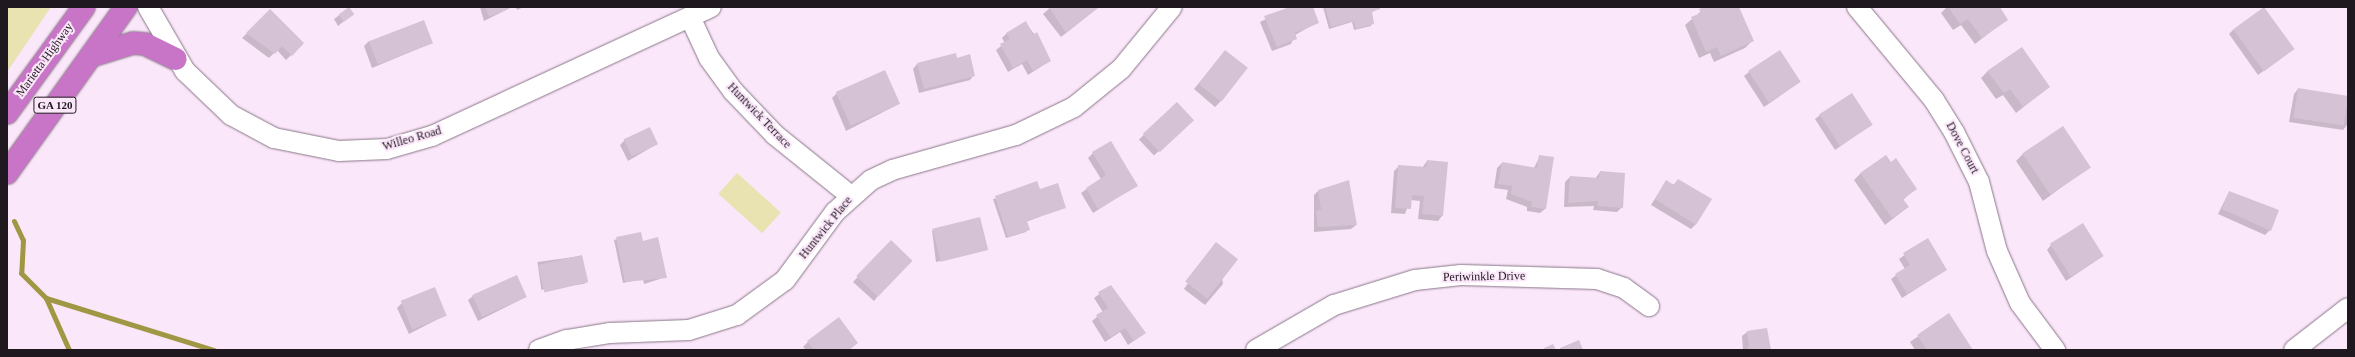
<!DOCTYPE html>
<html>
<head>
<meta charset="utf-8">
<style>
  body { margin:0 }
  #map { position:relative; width:2355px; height:357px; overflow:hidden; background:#fbe7fa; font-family:Georgia,serif }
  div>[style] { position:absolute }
  .green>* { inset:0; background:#e8e3b1; transform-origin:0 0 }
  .shadow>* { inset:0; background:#0003; transform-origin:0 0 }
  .stream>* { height:5px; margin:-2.5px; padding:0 2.5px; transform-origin:2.5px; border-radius:2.5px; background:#a09745 }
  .building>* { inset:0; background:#d6c2d5; transform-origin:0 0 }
  .roads { filter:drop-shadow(0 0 1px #897788) drop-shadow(0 0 1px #897788) }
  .minor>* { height:20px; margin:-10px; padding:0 10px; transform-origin:10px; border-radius:10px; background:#fff }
  .highway>* { height:22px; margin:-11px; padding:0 11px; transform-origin:11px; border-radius:11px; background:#c975c7 }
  span { translate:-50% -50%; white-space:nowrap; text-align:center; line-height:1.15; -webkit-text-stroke:4px #fbe7fa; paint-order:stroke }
  .shield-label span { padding:1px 3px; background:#fbe7fa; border:1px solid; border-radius:3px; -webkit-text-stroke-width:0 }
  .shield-label { font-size:11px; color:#20181f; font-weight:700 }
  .street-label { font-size:12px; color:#20181f }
  .frame { position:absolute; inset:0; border:8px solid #20181f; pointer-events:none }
</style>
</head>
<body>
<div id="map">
  <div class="green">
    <div style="clip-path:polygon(7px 7px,51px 7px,7px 72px)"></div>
    <div style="left:737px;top:173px;width:59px;height:28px;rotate:42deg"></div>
  </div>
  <div class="shadow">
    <div style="clip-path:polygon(480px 7px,512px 7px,484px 21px)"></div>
    <div style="clip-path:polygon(516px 7px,524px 7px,517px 10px)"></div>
    <div style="clip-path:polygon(1051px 7px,1099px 7px,1061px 37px,1043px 14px)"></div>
    <div style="clip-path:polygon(1290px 7px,1312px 7px,1318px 22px,1295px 35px,1291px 44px,1272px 51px,1260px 22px)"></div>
    <div style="clip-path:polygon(1323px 7px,1379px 7px,1379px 9px,1372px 12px,1371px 26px,1354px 30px,1352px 22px,1329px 29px)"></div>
    <div style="clip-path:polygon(1706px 7px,1737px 7px,1752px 41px,1745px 48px,1714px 62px,1710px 53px,1699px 58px,1685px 25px)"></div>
    <div style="clip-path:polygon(1947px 7px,1999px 7px,2007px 19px,1975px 44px,1961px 25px,1953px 30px,1941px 13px)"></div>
    <div style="clip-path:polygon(349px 8px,353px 14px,338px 26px,334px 19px)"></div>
    <div style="clip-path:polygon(270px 11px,303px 44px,286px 60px,277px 50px,269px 58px,242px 38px)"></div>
    <div style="clip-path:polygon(1025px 22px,1044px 47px,1050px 61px,1028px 75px,1022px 64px,1008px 72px,996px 50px,1005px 43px,1002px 38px,1007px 33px)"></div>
    <div style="clip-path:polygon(2234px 29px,2292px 49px,2258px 75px,2229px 34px)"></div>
    <div style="clip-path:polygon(369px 41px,432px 43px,372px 68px,364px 46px)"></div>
    <div style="clip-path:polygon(1225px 51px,1220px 102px,1215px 107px,1194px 89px)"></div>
    <div style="clip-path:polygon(917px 64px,974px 75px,970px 80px,919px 93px,913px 69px)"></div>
    <div style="clip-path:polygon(1988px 71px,2049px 87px,2016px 113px,2003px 95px,1996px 99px,1981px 78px)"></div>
    <div style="clip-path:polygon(1749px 72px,1800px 82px,1764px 107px,1744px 76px)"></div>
    <div style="clip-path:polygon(2298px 89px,2348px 97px,2347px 125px,2343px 130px,2289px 122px,2294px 94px)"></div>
    <div style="clip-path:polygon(836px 94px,899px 104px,846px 131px,832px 98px)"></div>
    <div style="left:1177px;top:104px;width:22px;height:52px;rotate:47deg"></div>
    <div style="clip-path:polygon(1820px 115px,1871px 125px,1835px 150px,1815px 119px)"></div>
    <div style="clip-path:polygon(625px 140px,657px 144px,628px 161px,620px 145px)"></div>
    <div style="clip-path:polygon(1093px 153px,1136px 186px,1093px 213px,1081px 193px,1101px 179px,1088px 158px)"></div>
    <div style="clip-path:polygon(2023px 154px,2090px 166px,2043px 201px,2016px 161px)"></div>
    <div style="clip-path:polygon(1540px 156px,1545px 209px,1540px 213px,1527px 211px,1527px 207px,1506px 199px,1508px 190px,1494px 188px,1497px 168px,1502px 163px,1534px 168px)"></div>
    <div style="clip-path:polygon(1427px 161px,1442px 216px,1438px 221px,1418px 219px,1420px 201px,1410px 200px,1405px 214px,1391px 213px,1394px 171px,1399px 166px,1422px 168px)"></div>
    <div style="clip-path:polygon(1600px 172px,1622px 207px,1617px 212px,1593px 210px,1594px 206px,1564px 207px,1565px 182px,1570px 177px,1595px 179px)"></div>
    <div style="clip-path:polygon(1861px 173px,1916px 188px,1903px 200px,1908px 207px,1885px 225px,1854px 180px)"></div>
    <div style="clip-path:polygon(1678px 180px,1696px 224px,1691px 229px,1651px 205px,1666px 181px,1673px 185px)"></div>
    <div style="clip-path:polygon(1319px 190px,1356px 225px,1351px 229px,1314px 232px,1314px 195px)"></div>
    <div style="clip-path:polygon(1039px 191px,1065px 207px,1026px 222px,1026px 232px,1006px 238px,993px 199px)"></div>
    <div style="clip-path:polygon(2229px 192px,2270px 230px,2265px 235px,2218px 214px)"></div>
    <div style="clip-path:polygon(932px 230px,986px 250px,936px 262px)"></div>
    <div style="clip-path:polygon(640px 233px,642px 242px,666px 277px,644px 284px,643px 279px,623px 283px,614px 240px)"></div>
    <div style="clip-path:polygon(1927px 239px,1946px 270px,1902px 298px,1891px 279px,1905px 269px,1899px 259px)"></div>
    <div style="clip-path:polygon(891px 242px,878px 296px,874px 301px,853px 282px)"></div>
    <div style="clip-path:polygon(1216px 243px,1223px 284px,1205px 305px,1184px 289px)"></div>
    <div style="clip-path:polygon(2051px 245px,2103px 256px,2066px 281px,2047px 250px)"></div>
    <div style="left:581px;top:256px;width:28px;height:44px;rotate:82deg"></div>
    <div style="clip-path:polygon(1110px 286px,1145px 333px,1128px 345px,1120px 332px,1105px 342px,1092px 321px,1103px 312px,1094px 298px)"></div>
    <div style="clip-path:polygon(473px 296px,526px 297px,478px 321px,468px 300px)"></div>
    <div style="clip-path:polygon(402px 303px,446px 315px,409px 334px,397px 308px)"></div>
    <div style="clip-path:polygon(1949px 315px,1971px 350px,1915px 350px,1910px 342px)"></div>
    <div style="clip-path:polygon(1747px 332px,1770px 350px,1743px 350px,1742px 336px)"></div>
    <div style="clip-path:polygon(808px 342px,849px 350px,806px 350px,803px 347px)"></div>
  </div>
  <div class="stream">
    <div style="left:14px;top:221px;width:21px;rotate:65deg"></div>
    <div style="left:23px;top:240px;width:33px;rotate:93deg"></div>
    <div style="left:21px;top:273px;width:35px;rotate:45deg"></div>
    <div style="left:46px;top:298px;width:176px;rotate:17.2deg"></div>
    <div style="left:46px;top:298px;width:57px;rotate:66.1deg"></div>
  </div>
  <div class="building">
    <div style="left:349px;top:7px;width:9px;height:13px;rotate:54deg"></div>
    <div style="clip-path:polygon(485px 7px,507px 7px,508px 9px,489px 17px)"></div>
    <div style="clip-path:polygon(1049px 7px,1099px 7px,1066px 33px)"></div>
    <div style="clip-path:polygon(1290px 7px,1313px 7px,1319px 23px,1295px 33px,1297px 39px,1277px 47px,1264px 16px)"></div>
    <div style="clip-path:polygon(1325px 7px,1380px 7px,1380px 9px,1372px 11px,1374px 24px,1356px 29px,1354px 21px,1331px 27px)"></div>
    <div style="clip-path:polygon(1704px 7px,1739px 7px,1754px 41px,1721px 56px,1717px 47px,1706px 52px,1691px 17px,1701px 13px,1699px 9px)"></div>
    <div style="clip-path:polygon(1948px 7px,2000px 7px,2008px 20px,1982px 38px,1968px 19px,1960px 24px)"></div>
    <div style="left:2264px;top:7px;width:52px;height:38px;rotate:54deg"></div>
    <div style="clip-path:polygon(270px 9px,304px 43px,292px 56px,282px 46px,275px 54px,246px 33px)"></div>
    <div style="left:424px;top:20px;width:25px;height:59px;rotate:69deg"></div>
    <div style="clip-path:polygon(1026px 21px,1033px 35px,1037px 32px,1051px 61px,1033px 71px,1027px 60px,1013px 68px,1000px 44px,1010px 39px,1006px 33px)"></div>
    <div style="clip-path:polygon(2022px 47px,2050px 87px,2023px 107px,2010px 89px,2004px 93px,1987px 71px)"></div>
    <div style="left:1225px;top:50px;width:29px;height:43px;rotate:38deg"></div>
    <div style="left:1780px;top:50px;width:38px;height:38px;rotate:57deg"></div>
    <div style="clip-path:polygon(956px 53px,957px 58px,970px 54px,975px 76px,924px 89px,917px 63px)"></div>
    <div style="left:885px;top:70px;width:37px;height:54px;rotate:66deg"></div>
    <div style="left:2298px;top:88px;width:51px;height:30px;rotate:9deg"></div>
    <div style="left:1852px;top:93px;width:38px;height:39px;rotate:57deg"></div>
    <div style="left:1177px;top:102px;width:25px;height:47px;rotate:47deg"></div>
    <div style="left:2063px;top:126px;width:50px;height:49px;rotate:56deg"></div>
    <div style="left:650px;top:127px;width:19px;height:29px;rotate:65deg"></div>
    <div style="clip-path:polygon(1111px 141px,1138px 186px,1098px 209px,1086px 188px,1106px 175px,1092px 152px)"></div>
    <div style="clip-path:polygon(1539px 155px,1554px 157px,1546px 209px,1531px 207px,1532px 202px,1511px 194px,1512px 186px,1498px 184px,1502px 162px,1537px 168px)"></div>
    <div style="clip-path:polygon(1886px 155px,1891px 162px,1896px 158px,1917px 189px,1903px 199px,1909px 207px,1892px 218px,1860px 173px)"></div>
    <div style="clip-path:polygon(1427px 160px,1448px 162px,1443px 216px,1422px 214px,1424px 196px,1412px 195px,1411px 209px,1395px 208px,1398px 165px,1426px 167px)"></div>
    <div style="clip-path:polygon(1600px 171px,1625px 173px,1623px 208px,1598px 206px,1598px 201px,1568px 203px,1570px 176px,1599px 178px)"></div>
    <div style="clip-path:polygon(1678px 179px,1712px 199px,1696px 225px,1655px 199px,1666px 180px,1674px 185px)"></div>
    <div style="clip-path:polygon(1349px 180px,1357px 225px,1318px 227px,1316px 211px,1321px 210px,1318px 190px)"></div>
    <div style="clip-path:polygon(1037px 181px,1040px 189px,1058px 183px,1066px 208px,1027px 221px,1030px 230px,1008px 237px,995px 196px)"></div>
    <div style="clip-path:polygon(2229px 191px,2279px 210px,2271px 231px,2222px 209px)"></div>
    <div style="left:980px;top:217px;width:34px;height:49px;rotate:76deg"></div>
    <div style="left:2083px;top:223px;width:39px;height:39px;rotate:58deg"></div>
    <div style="clip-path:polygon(641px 232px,643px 241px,658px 237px,667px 278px,625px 282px,616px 237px)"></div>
    <div style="clip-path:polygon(1928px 238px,1947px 270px,1907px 294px,1895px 274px,1910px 265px,1903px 253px)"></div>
    <div style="left:891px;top:240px;width:30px;height:50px;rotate:44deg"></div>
    <div style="left:1216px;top:242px;width:28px;height:50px;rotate:38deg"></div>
    <div style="left:582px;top:255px;width:28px;height:45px;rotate:77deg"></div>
    <div style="left:517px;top:275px;width:24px;height:49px;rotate:66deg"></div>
    <div style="clip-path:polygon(1111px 285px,1146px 333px,1134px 341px,1125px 328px,1110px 337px,1096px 315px,1108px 308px,1098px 292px)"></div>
    <div style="left:435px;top:287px;width:31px;height:37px;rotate:68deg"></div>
    <div style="clip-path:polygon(1949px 313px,1973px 350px,1927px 350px,1917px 335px)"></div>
    <div style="clip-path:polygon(839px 317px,858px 343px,849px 350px,814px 350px,807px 341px)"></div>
    <div style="clip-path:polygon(1767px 328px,1771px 350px,1746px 350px,1749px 346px,1747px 331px)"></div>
    <div style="clip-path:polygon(1579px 340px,1583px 350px,1560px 350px,1560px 348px)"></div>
    <div style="clip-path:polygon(1553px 344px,1556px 350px,1545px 350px,1544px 348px)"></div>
  </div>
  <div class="roads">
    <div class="minor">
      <div style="left:148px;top:7px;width:74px;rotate:60deg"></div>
      <div style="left:185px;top:71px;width:64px;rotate:43.7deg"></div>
      <div style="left:231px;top:115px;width:49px;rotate:28.1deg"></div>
      <div style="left:274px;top:138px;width:66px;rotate:11.3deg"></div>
      <div style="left:339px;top:151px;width:48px;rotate:-2.4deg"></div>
      <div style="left:387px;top:149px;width:47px;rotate:-16.1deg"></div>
      <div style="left:432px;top:136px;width:307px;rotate:-24.8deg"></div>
      <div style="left:1857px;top:7px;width:121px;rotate:50.4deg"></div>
      <div style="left:1934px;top:100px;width:38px;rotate:58deg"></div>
      <div style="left:1954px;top:132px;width:56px;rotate:63.4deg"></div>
      <div style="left:1979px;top:182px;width:71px;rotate:75.4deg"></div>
      <div style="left:1997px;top:251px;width:57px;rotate:66.1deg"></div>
      <div style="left:2020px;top:303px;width:59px;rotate:53.3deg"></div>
      <div style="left:690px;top:17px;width:45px;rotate:65.1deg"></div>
      <div style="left:709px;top:58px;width:41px;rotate:54deg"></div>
      <div style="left:733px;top:91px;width:61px;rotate:46.3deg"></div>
      <div style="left:775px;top:135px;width:97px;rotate:38.8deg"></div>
      <div style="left:539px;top:350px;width:30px;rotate:-20deg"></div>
      <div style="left:567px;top:340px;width:44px;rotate:-9.2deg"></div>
      <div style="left:610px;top:333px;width:79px;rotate:-2.2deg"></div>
      <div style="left:689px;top:330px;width:50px;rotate:-17.4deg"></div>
      <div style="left:737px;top:315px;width:59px;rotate:-36.1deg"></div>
      <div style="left:785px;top:280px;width:84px;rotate:-53.7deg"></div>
      <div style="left:835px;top:212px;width:48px;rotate:-41.6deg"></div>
      <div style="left:871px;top:180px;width:23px;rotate:-25deg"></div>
      <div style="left:892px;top:170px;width:129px;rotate:-15.8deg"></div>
      <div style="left:1016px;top:135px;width:64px;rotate:-25.8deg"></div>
      <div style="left:1074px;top:107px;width:60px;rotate:-39deg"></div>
      <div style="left:1121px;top:69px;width:80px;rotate:-50.6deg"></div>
      <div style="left:1256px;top:350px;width:90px;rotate:-30deg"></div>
      <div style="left:1334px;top:305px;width:85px;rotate:-17.2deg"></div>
      <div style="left:1415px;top:280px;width:46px;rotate:-6.2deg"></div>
      <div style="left:1461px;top:275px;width:136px;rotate:1.7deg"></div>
      <div style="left:1597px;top:279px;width:28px;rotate:18deg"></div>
      <div style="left:1624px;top:288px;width:31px;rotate:36deg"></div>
      <div style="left:2294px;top:350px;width:68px;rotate:-37.9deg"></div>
    </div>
    <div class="highway">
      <div style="left:91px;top:56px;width:44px;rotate:-17.2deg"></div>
      <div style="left:133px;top:43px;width:12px;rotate:5deg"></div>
      <div style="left:145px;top:44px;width:34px;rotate:26deg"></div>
      <div style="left:7px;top:113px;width:131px;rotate:-54deg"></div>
      <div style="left:7px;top:173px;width:204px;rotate:-54.4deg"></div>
    </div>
  </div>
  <div class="shield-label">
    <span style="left:55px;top:105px">GA 120</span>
  </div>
  <div class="street-label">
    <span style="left:45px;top:60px;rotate:-54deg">Marietta Highway</span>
    <span style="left:759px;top:116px;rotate:46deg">Huntwick Terrace</span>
    <span style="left:412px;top:139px;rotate:-16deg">Willeo Road</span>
    <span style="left:1962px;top:148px;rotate:62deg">Dove Court</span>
    <span style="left:826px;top:228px;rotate:-51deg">Huntwick Place</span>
    <span style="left:1484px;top:277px;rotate:-1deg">Periwinkle Drive</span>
  </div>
  <div class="frame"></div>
</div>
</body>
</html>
